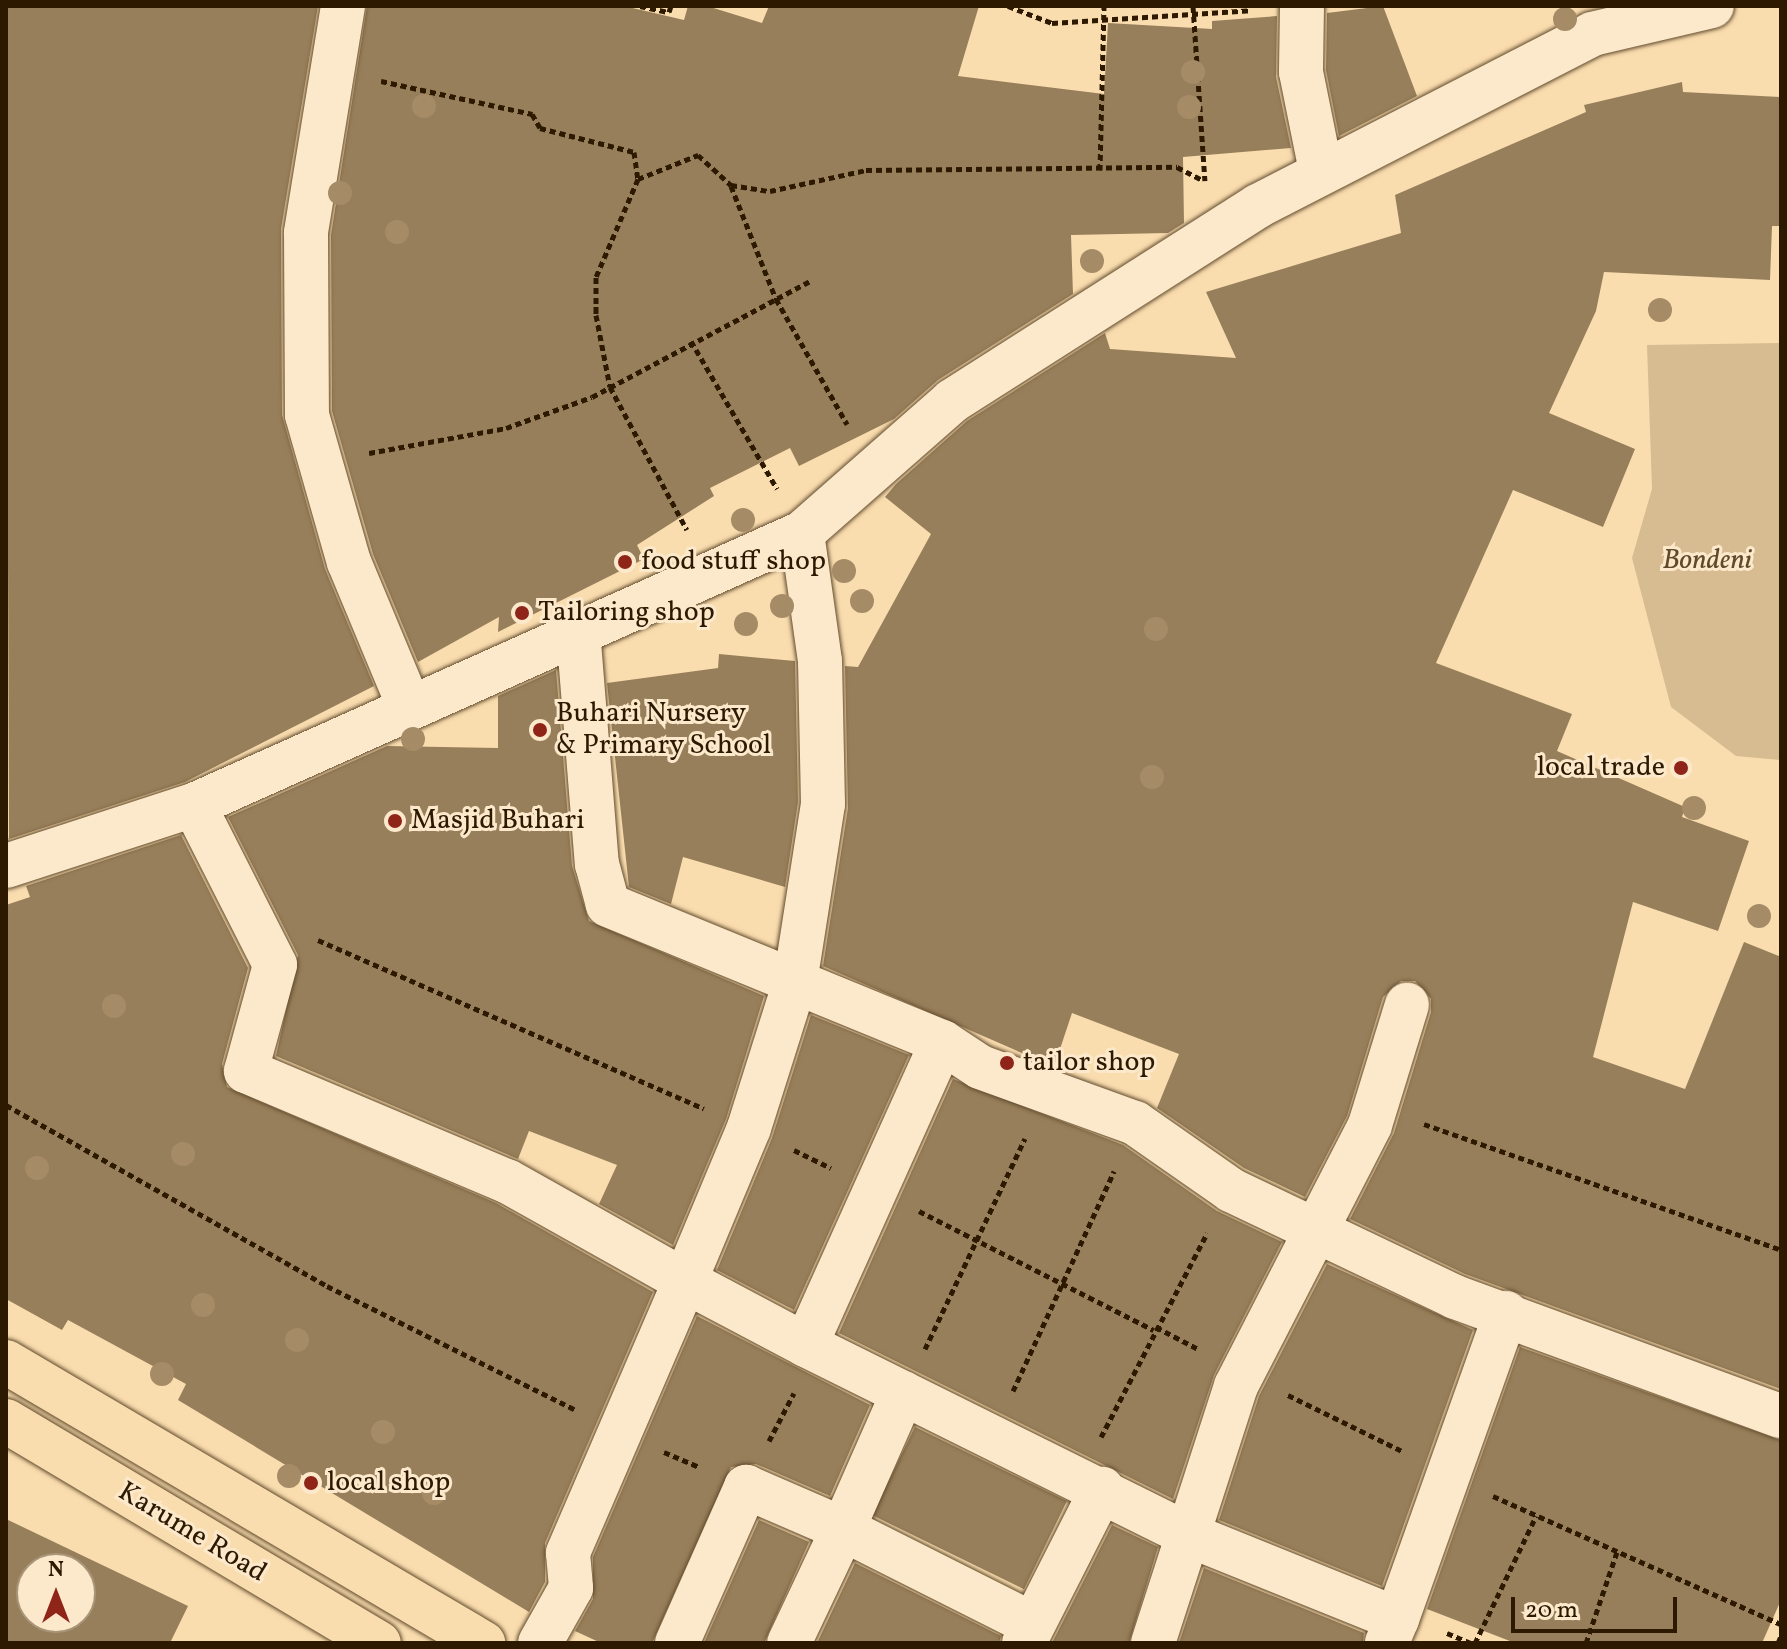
<!DOCTYPE html>
<html>
<head>
<meta charset="utf-8">
<style>
  body { margin:0 }
  #map { position:relative; width:1787px; height:1649px; overflow:hidden; background:#faddaf; font-family:Vollkorn,serif }
  div>[style] { position:absolute }
  .green>* { inset:0; background:#d7bc91 }
  .building>* { inset:0; background:#987f5b; transform-origin:0 0 }
  .path>* { height:5px; margin-top:-2.5px; transform-origin:0; background:repeating-linear-gradient(90deg,#2d1900 0 6px,transparent 0 10px) }
  .roads { filter:drop-shadow(0 0 2px #604a2c) drop-shadow(0 0 2px #604a2c) }
  .minor>* { height:44px; margin:-22px; padding:0 22px; transform-origin:22px; border-radius:22px; background:#fce9cb }
  .primary>* { height:44px; margin:-22px; padding:0 22px; transform-origin:22px; border-radius:22px; background:#faddaf }
  .trees>* { width:24px; height:24px; margin:-12px; border-radius:50%; background:#a58c67 }
  .dots>* { width:22px; height:22px; translate:-50% -50%; box-sizing:border-box; border:4px solid #fce9cb; border-radius:50% }
  span { translate:-50% -50%; white-space:nowrap; text-align:center; line-height:1.15; -webkit-text-stroke:6px #fce9cb; paint-order:stroke }
  .park-label { font-size:28px; color:#604a2c; font-style:italic }
  .poi-label { font-size:28px; color:#2d1900 }
  .left { translate:0 -50%; text-align:left }
  .right { translate:-100% -50%; text-align:right }
  .street-label { font-size:28px; color:#2d1900 }
  .frame { position:absolute; inset:0; border:8px solid #2d1900; pointer-events:none }
  .north { position:absolute; left:16px; top:1553px; width:80px; height:80px; box-sizing:border-box; background:#fce9cb; border:2px solid #a9967a; border-radius:50%; rotate:0deg; font-size:22px; font-weight:700; line-height:32px; text-align:center; color:#2d1900 }
  .north::after { content:''; display:block; margin:auto; width:28px; height:36px; background:#8f2418; clip-path:polygon(50% 0,100% 100%,50% 72%,0 100%) }
  .scale { position:absolute; left:1511px; top:1597px; width:166px; height:36px; box-sizing:border-box; border:4px solid #2d1900; border-top:0; padding-left:10px; font-size:24px; line-height:28px; white-space:nowrap; color:#2d1900; -webkit-text-stroke:6px #fce9cb; paint-order:stroke }
</style>
</head>
<body>
<div id="map">
  <div class="green">
    <div style="clip-path:polygon(1781px 343px,1781px 760px,1736px 756px,1671px 707px,1632px 558px,1652px 489px,1647px 345px)"></div>
  </div>
  <div class="building">
    <div style="clip-path:polygon(6px 6px,318px 6px,281px 229px,282px 415px,325px 569px,374px 686px,185px 782px,9px 839px)"></div>
    <div style="clip-path:polygon(367px 6px,624px 6px,684px 20px,688px 6px,707px 6px,762px 23px,769px 6px,979px 6px,958px 76px,1104px 94px,1108px 23px,1212px 29px,1212px 21px,1277px 16px,1276px 77px,1291px 148px,1183px 157px,1184px 223px,1168px 233px,1071px 235px,1073px 294px,938px 380px,894px 419px,799px 466px,790px 448px,710px 488px,714px 496px,637px 545px,644px 559px,498px 632px,499px 617px,418px 662px,373px 554px,332px 411px,331px 235px)"></div>
    <div style="clip-path:polygon(1383px 6px,1417px 96px,1339px 136px,1326px 70px,1327px 13px)"></div>
    <div style="clip-path:polygon(1682px 82px,1683px 92px,1781px 97px,1781px 226px,1772px 226px,1770px 280px,1604px 272px,1596px 311px,1549px 413px,1635px 449px,1603px 527px,1513px 490px,1436px 663px,1572px 714px,1557px 751px,1685px 807px,1682px 817px,1749px 841px,1718px 931px,1633px 902px,1593px 1057px,1685px 1089px,1744px 942px,1781px 957px,1781px 1389px,1465px 1274px,1350px 1219px,1394px 1133px,1431px 1012px,1431px 999px,1415px 981px,1401px 981px,1383px 997px,1347px 1116px,1305px 1197px,1244px 1168px,1157px 1108px,1179px 1054px,1072px 1013px,1054px 1067px,823px 966px,848px 808px,845px 666px,858px 667px,931px 534px,885px 497px,896px 484px,967px 421px,1105px 333px,1110px 349px,1236px 358px,1206px 292px,1401px 233px,1395px 195px,1586px 112px,1584px 105px)"></div>
    <div style="clip-path:polygon(719px 654px,795px 661px,798px 802px,785px 887px,683px 857px,671px 904px,629px 887px,607px 683px,718px 668px)"></div>
    <div style="clip-path:polygon(556px 670px,572px 866px,589px 921px,764px 996px,726px 1119px,673px 1245px,599px 1204px,617px 1165px,529px 1131px,518px 1159px,276px 1056px,298px 955px,228px 817px,387px 746px,498px 748px,498px 696px)"></div>
    <div style="clip-path:polygon(181px 835px,248px 968px,222px 1064px,227px 1087px,496px 1203px,653px 1292px,545px 1543px,545px 1582px,529px 1612px,178px 1400px,186px 1384px,68px 1320px,62px 1330px,6px 1299px,6px 905px,30px 897px,26px 886px)"></div>
    <div style="clip-path:polygon(811px 1015px,909px 1055px,794px 1310px,717px 1270px,772px 1138px)"></div>
    <div style="clip-path:polygon(953px 1079px,1123px 1145px,1217px 1211px,1282px 1242px,1214px 1375px,1173px 1499px,839px 1333px)"></div>
    <div style="clip-path:polygon(1327px 1264px,1473px 1330px,1382px 1586px,1219px 1520px,1259px 1396px)"></div>
    <div style="clip-path:polygon(697px 1316px,870px 1405px,830px 1496px,756px 1464px,731px 1467px,652px 1643px,601px 1643px,575px 1631px,593px 1599px,593px 1557px)"></div>
    <div style="clip-path:polygon(1520px 1347px,1781px 1440px,1781px 1600px,1762px 1643px,1515px 1643px,1427px 1609px)"></div>
    <div style="left:915px;top:1427px;width:169px;height:98px;rotate:26deg"></div>
    <div style="clip-path:polygon(evenodd,6px 1519px,188px 1606px,170px 1643px,6px 1643px,6px 1519px,32px 1569px,80px 1569px,80px 1617px,32px 1617px,32px 1569px)"></div>
    <div style="clip-path:polygon(759px 1520px,809px 1542px,764px 1643px,704px 1643px)"></div>
    <div style="clip-path:polygon(1112px 1525px,1158px 1547px,1129px 1643px,1052px 1643px)"></div>
    <div style="clip-path:polygon(855px 1563px,1001px 1636px,999px 1643px,817px 1643px)"></div>
    <div style="clip-path:polygon(1204px 1568px,1364px 1633px,1363px 1643px,1179px 1643px)"></div>
  </div>
  <div class="path">
    <div style="left:640px;top:6px;width:30px;rotate:12deg"></div>
    <div style="left:669px;top:12px;width:6px;rotate:-72deg"></div>
    <div style="left:1008px;top:6px;width:47px;rotate:21.1deg"></div>
    <div style="left:1052px;top:23px;width:199px;rotate:-3.7deg"></div>
    <div style="left:1193px;top:6px;width:175px;rotate:86.1deg"></div>
    <div style="left:381px;top:81px;width:155px;rotate:12.3deg"></div>
    <div style="left:532px;top:114px;width:16px;rotate:60deg"></div>
    <div style="left:540px;top:128px;width:97px;rotate:14.3deg"></div>
    <div style="left:634px;top:152px;width:27px;rotate:82deg"></div>
    <div style="left:638px;top:179px;width:65px;rotate:-21.8deg"></div>
    <div style="left:698px;top:155px;width:45px;rotate:42.3deg"></div>
    <div style="left:731px;top:185px;width:39px;rotate:9deg"></div>
    <div style="left:770px;top:191px;width:98px;rotate:-12.3deg"></div>
    <div style="left:866px;top:170px;width:311px;rotate:-0.6deg"></div>
    <div style="left:1177px;top:167px;width:29px;rotate:27deg"></div>
    <div style="left:1100px;top:170px;width:164px;rotate:-88.6deg"></div>
    <div style="left:638px;top:179px;width:107px;rotate:113.2deg"></div>
    <div style="left:596px;top:277px;width:38px;rotate:90deg"></div>
    <div style="left:596px;top:315px;width:73px;rotate:79deg"></div>
    <div style="left:610px;top:387px;width:162px;rotate:61.7deg"></div>
    <div style="left:731px;top:186px;width:122px;rotate:68.3deg"></div>
    <div style="left:776px;top:299px;width:144px;rotate:60.4deg"></div>
    <div style="left:691px;top:341px;width:171px;rotate:59.8deg"></div>
    <div style="left:369px;top:453px;width:139px;rotate:-10.3deg"></div>
    <div style="left:506px;top:428px;width:91px;rotate:-19.8deg"></div>
    <div style="left:592px;top:397px;width:247px;rotate:-28deg"></div>
    <div style="left:318px;top:940px;width:421px;rotate:23.6deg"></div>
    <div style="left:6px;top:1105px;width:369px;rotate:29.4deg"></div>
    <div style="left:327px;top:1286px;width:278px;rotate:26.5deg"></div>
    <div style="left:1424px;top:1124px;width:379px;rotate:19.4deg"></div>
    <div style="left:794px;top:1150px;width:41px;rotate:25.9deg"></div>
    <div style="left:919px;top:1211px;width:263px;rotate:26.9deg"></div>
    <div style="left:1156px;top:1327px;width:47px;rotate:27.6deg"></div>
    <div style="left:925px;top:1349px;width:233px;rotate:-64.6deg"></div>
    <div style="left:1013px;top:1391px;width:242px;rotate:-65.3deg"></div>
    <div style="left:1288px;top:1395px;width:127px;rotate:26.2deg"></div>
    <div style="left:1101px;top:1437px;width:230px;rotate:-62.5deg"></div>
    <div style="left:769px;top:1441px;width:54px;rotate:-62.5deg"></div>
    <div style="left:664px;top:1452px;width:38px;rotate:23deg"></div>
    <div style="left:1493px;top:1496px;width:315px;rotate:24deg"></div>
    <div style="left:1447px;top:1633px;width:26px;rotate:23deg"></div>
    <div style="left:1475px;top:1643px;width:141px;rotate:-64.3deg"></div>
    <div style="left:1586px;top:1643px;width:96px;rotate:-71.2deg"></div>
    <div style="left:1778px;top:1643px;width:8px;rotate:-67deg"></div>
  </div>
  <div class="roads">
    <div class="minor">
      <div style="left:343px;top:6px;width:230px;rotate:99.3deg"></div>
      <div style="left:306px;top:233px;width:182px;rotate:89.7deg"></div>
      <div style="left:307px;top:415px;width:153px;rotate:74.1deg"></div>
      <div style="left:349px;top:562px;width:154px;rotate:67.4deg"></div>
      <div style="left:1302px;top:6px;width:66px;rotate:90.9deg"></div>
      <div style="left:1301px;top:72px;width:101px;rotate:78.6deg"></div>
      <div style="left:802px;top:533px;width:129px;rotate:82deg"></div>
      <div style="left:820px;top:661px;width:143px;rotate:88.8deg"></div>
      <div style="left:823px;top:804px;width:180px;rotate:98.9deg"></div>
      <div style="left:795px;top:982px;width:153px;rotate:107.5deg"></div>
      <div style="left:749px;top:1128px;width:166px;rotate:112.7deg"></div>
      <div style="left:685px;top:1281px;width:137px;rotate:27.9deg"></div>
      <div style="left:578px;top:630px;width:235px;rotate:85.4deg"></div>
      <div style="left:597px;top:864px;width:42px;rotate:75deg"></div>
      <div style="left:608px;top:905px;width:361px;rotate:22.3deg"></div>
      <div style="left:942px;top:1042px;width:45px;rotate:33.3deg"></div>
      <div style="left:980px;top:1067px;width:165px;rotate:19.9deg"></div>
      <div style="left:1135px;top:1123px;width:117px;rotate:34.9deg"></div>
      <div style="left:1231px;top:1190px;width:248px;rotate:25.5deg"></div>
      <div style="left:1455px;top:1297px;width:347px;rotate:20.1deg"></div>
      <div style="left:194px;top:805px;width:179px;rotate:63.1deg"></div>
      <div style="left:275px;top:965px;width:110px;rotate:105.3deg"></div>
      <div style="left:246px;top:1071px;width:283px;rotate:22.9deg"></div>
      <div style="left:507px;top:1181px;width:204px;rotate:29.3deg"></div>
      <div style="left:685px;top:1281px;width:296px;rotate:113.3deg"></div>
      <div style="left:568px;top:1553px;width:35px;rotate:85deg"></div>
      <div style="left:571px;top:1588px;width:63px;rotate:119.4deg"></div>
      <div style="left:6px;top:866px;width:198px;rotate:-18deg"></div>
      <div style="left:194px;top:805px;width:666px;rotate:-24.1deg"></div>
      <div style="left:802px;top:533px;width:200px;rotate:-41.3deg"></div>
      <div style="left:952px;top:401px;width:363px;rotate:-32.5deg"></div>
      <div style="left:1258px;top:206px;width:376px;rotate:-27.2deg"></div>
      <div style="left:1592px;top:34px;width:123px;rotate:-13.1deg"></div>
      <div style="left:942px;top:1042px;width:332px;rotate:114.2deg"></div>
      <div style="left:806px;top:1345px;width:428px;rotate:26.4deg"></div>
      <div style="left:1189px;top:1535px;width:224px;rotate:22deg"></div>
      <div style="left:1397px;top:1619px;width:26px;rotate:113deg"></div>
      <div style="left:903px;top:1393px;width:149px;rotate:113.8deg"></div>
      <div style="left:843px;top:1529px;width:212px;rotate:26.7deg"></div>
      <div style="left:1397px;top:1619px;width:325px;rotate:-70.4deg"></div>
      <div style="left:677px;top:1643px;width:171px;rotate:-66.1deg"></div>
      <div style="left:746px;top:1487px;width:106px;rotate:23.4deg"></div>
      <div style="left:843px;top:1529px;width:126px;rotate:115.3deg"></div>
      <div style="left:1024px;top:1643px;width:173px;rotate:-63.1deg"></div>
      <div style="left:1153px;top:1643px;width:270px;rotate:-72.1deg"></div>
      <div style="left:1236px;top:1386px;width:293px;rotate:-62.8deg"></div>
      <div style="left:1370px;top:1125px;width:126px;rotate:-72.9deg"></div>
    </div>
    <div class="primary">
      <div style="left:6px;top:1362px;width:554px;rotate:30.5deg"></div>
      <div style="left:6px;top:1421px;width:434px;rotate:30.8deg"></div>
    </div>
  </div>
  <div class="trees">
    <div style="left:1565px;top:19px"></div>
    <div style="left:1193px;top:72px"></div>
    <div style="left:424px;top:106px"></div>
    <div style="left:1189px;top:107px"></div>
    <div style="left:340px;top:193px"></div>
    <div style="left:397px;top:232px"></div>
    <div style="left:1092px;top:261px"></div>
    <div style="left:1660px;top:310px"></div>
    <div style="left:743px;top:520px"></div>
    <div style="left:844px;top:571px"></div>
    <div style="left:862px;top:601px"></div>
    <div style="left:782px;top:606px"></div>
    <div style="left:746px;top:624px"></div>
    <div style="left:1156px;top:629px"></div>
    <div style="left:413px;top:739px"></div>
    <div style="left:1152px;top:777px"></div>
    <div style="left:1694px;top:808px"></div>
    <div style="left:1759px;top:916px"></div>
    <div style="left:114px;top:1006px"></div>
    <div style="left:183px;top:1154px"></div>
    <div style="left:37px;top:1168px"></div>
    <div style="left:203px;top:1305px"></div>
    <div style="left:297px;top:1340px"></div>
    <div style="left:162px;top:1374px"></div>
    <div style="left:383px;top:1432px"></div>
    <div style="left:289px;top:1476px"></div>
    <div style="left:434px;top:1493px"></div>
  </div>
  <div class="dots">
    <div style="left:625px;top:562px;background:#8f2418"></div>
    <div style="left:522px;top:613px;background:#8f2418"></div>
    <div style="left:540px;top:730px;background:#8f2418"></div>
    <div style="left:1681px;top:768px;background:#8f2418"></div>
    <div style="left:395px;top:821px;background:#8f2418"></div>
    <div style="left:1007px;top:1063px;background:#8f2418"></div>
    <div style="left:311px;top:1483px;background:#8f2418"></div>
  </div>
  <div class="park-label">
    <span style="left:1707px;top:561px">Bondeni</span>
  </div>
  <div class="poi-label">
    <span class="left" style="left:641px;top:562px">food stuff shop</span>
    <span class="left" style="left:538px;top:613px">Tailoring shop</span>
    <span class="left" style="left:556px;top:730px">Buhari Nursery<br>&amp; Primary School</span>
    <span class="right" style="left:1665px;top:768px">local trade</span>
    <span class="left" style="left:411px;top:821px">Masjid Buhari</span>
    <span class="left" style="left:1023px;top:1063px">tailor shop</span>
    <span class="left" style="left:327px;top:1483px">local shop</span>
  </div>
  <div class="street-label">
    <span style="left:192px;top:1533px;rotate:31deg">Karume Road</span>
  </div>
  <div class="frame"></div>
  <div class="north">N</div>
  <div class="scale">20 m</div>
</div>
</body>
</html>
